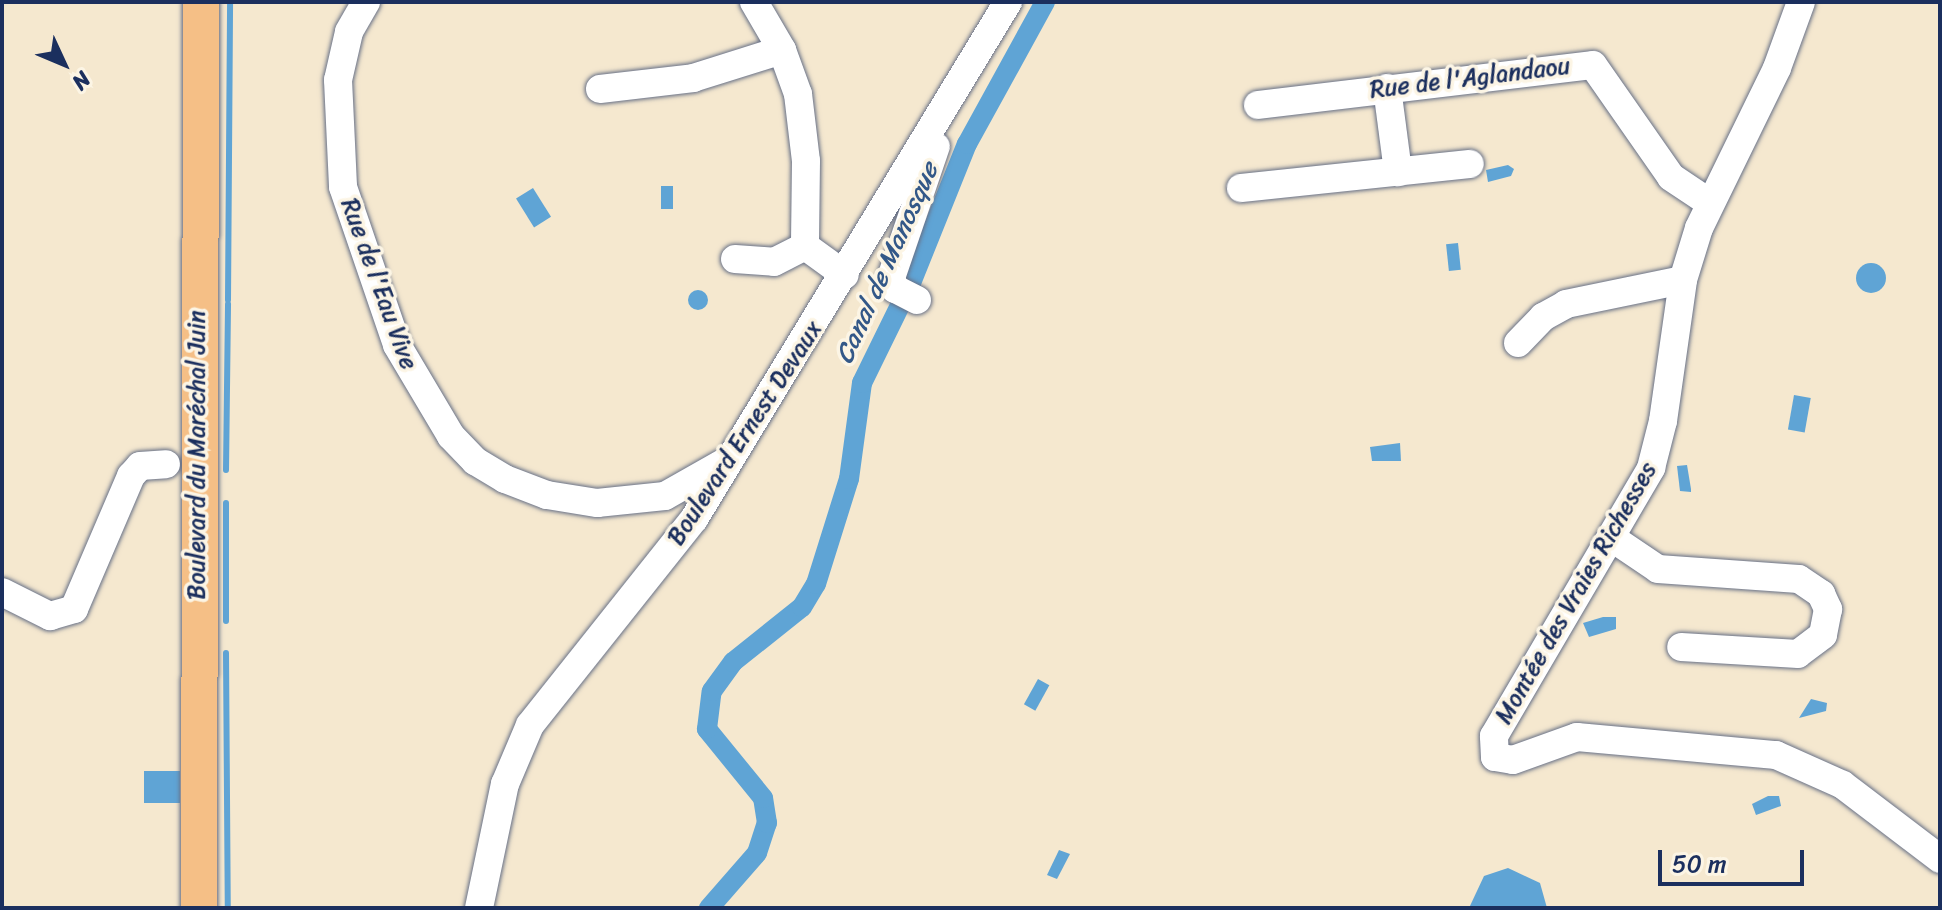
<!DOCTYPE html>
<html>
<head>
<meta charset="utf-8">
<style>
  body { margin:0 }
  #map { position:relative; width:1942px; height:910px; overflow:hidden; background:#f5e8cf; font-family:Sriracha,sans-serif }
  div>[style] { position:absolute }
  .water>* { inset:0; background:#5fa4d5; transform-origin:0 0 }
  .round { border-radius:50% }
  .stream>* { height:6px; margin:-3px; padding:0 3px; transform-origin:3px; border-radius:3px; background:#5fa4d5 }
  .canal>* { height:20px; margin:-10px; padding:0 10px; transform-origin:10px; border-radius:10px; background:#5fa4d5 }
  .roads { filter:drop-shadow(0 0 2px #677086) drop-shadow(0 0 2px #677086) }
  .minor>* { height:28px; margin:-14px; padding:0 14px; transform-origin:14px; border-radius:14px; background:#fff }
  .major>* { height:36px; margin:-18px; padding:0 18px; transform-origin:18px; border-radius:18px; background:#f5bf86 }
  span { translate:-50% -50%; white-space:nowrap; text-align:center; line-height:1.15; -webkit-text-stroke:7px #fcf5e5; paint-order:stroke }
  .street-label { font-size:24px; color:#1b2f5e }
  .water-label { font-size:26px; color:#335888; font-style:italic }
  .frame { position:absolute; inset:0; border:4px solid #1b2f5e; pointer-events:none }
  .north { position:absolute; left:24px; top:24px; width:80px; height:80px; -webkit-text-stroke:6px #fcf5e5; paint-order:stroke; rotate:134deg; font-size:22px; font-weight:700; line-height:32px; text-align:center; color:#1b2f5e }
  .north::after { content:''; display:block; margin:auto; width:28px; height:36px; background:#1b2f5e; clip-path:polygon(50% 0,100% 100%,50% 72%,0 100%) }
  .scale { position:absolute; left:1658px; top:850px; width:146px; height:36px; box-sizing:border-box; border:4px solid #1b2f5e; border-top:0; padding-left:10px; font-size:24px; line-height:28px; white-space:nowrap; color:#1b2f5e; -webkit-text-stroke:6px #fcf5e5; paint-order:stroke }
</style>
</head>
<body>
<div id="map">
  <div class="water">
    <div style="clip-path:polygon(1508px 165px,1514px 169px,1511px 176px,1488px 182px,1486px 170px)"></div>
    <div style="left:661px;top:186px;width:12px;height:23px"></div>
    <div style="left:533px;top:188px;width:34px;height:20px;rotate:58deg"></div>
    <div style="left:1458px;top:243px;width:27px;height:12px;rotate:84deg"></div>
    <div class="round" style="left:1856px;top:263px;width:30px;height:30px"></div>
    <div class="round" style="left:688px;top:290px;width:20px;height:20px"></div>
    <div style="left:1794px;top:395px;width:17px;height:35px;rotate:10deg"></div>
    <div style="clip-path:polygon(1400px 443px,1401px 461px,1372px 461px,1370px 447px)"></div>
    <div style="clip-path:polygon(1687px 465px,1691px 489px,1691px 492px,1680px 491px,1677px 466px)"></div>
    <div style="clip-path:polygon(1603px 617px,1616px 617px,1616px 629px,1589px 637px,1583px 623px)"></div>
    <div style="left:1038px;top:679px;width:13px;height:29px;rotate:29deg"></div>
    <div style="clip-path:polygon(1811px 699px,1827px 703px,1826px 711px,1799px 718px)"></div>
    <div style="left:180px;top:771px;width:32px;height:36px;rotate:90deg"></div>
    <div style="clip-path:polygon(1768px 796px,1779px 796px,1781px 806px,1756px 815px,1752px 804px)"></div>
    <div style="clip-path:polygon(1059px 850px,1070px 854px,1057px 879px,1047px 875px)"></div>
    <div style="clip-path:polygon(1508px 868px,1540px 883px,1547px 908px,1469px 908px,1484px 876px)"></div>
  </div>
  <div class="stream">
    <div style="left:228px;top:300px;width:298px;rotate:-89.6deg"></div>
    <div style="left:226px;top:470px;width:166px;rotate:-89.3deg"></div>
    <div style="left:226px;top:503px;width:118px;rotate:90deg"></div>
    <div style="left:226px;top:653px;width:255px;rotate:89.6deg"></div>
  </div>
  <div class="canal">
    <div style="left:709px;top:908px;width:73px;rotate:-48.9deg"></div>
    <div style="left:757px;top:853px;width:32px;rotate:-72deg"></div>
    <div style="left:767px;top:823px;width:25px;rotate:-99deg"></div>
    <div style="left:763px;top:798px;width:89px;rotate:-129.1deg"></div>
    <div style="left:707px;top:729px;width:38px;rotate:-83deg"></div>
    <div style="left:712px;top:691px;width:36px;rotate:-54deg"></div>
    <div style="left:733px;top:662px;width:88px;rotate:-38.6deg"></div>
    <div style="left:802px;top:607px;width:27px;rotate:-59deg"></div>
    <div style="left:816px;top:584px;width:110px;rotate:-72.6deg"></div>
    <div style="left:849px;top:479px;width:97px;rotate:-82.3deg"></div>
    <div style="left:862px;top:383px;width:111px;rotate:-63.9deg"></div>
    <div style="left:911px;top:283px;width:150px;rotate:-68.1deg"></div>
    <div style="left:967px;top:144px;width:162px;rotate:-61.2deg"></div>
  </div>
  <div class="roads">
    <div class="minor">
      <div style="left:366px;top:2px;width:34px;rotate:120deg"></div>
      <div style="left:349px;top:32px;width:49px;rotate:102.9deg"></div>
      <div style="left:338px;top:80px;width:107px;rotate:87.3deg"></div>
      <div style="left:343px;top:187px;width:167px;rotate:71.1deg"></div>
      <div style="left:397px;top:345px;width:106px;rotate:59.3deg"></div>
      <div style="left:451px;top:436px;width:35px;rotate:46deg"></div>
      <div style="left:475px;top:461px;width:35px;rotate:31deg"></div>
      <div style="left:505px;top:479px;width:45px;rotate:20.9deg"></div>
      <div style="left:547px;top:495px;width:51px;rotate:9.1deg"></div>
      <div style="left:597px;top:503px;width:68px;rotate:-5.9deg"></div>
      <div style="left:665px;top:496px;width:67px;rotate:-29.6deg"></div>
      <div style="left:754px;top:2px;width:56px;rotate:59.7deg"></div>
      <div style="left:782px;top:50px;width:47px;rotate:70deg"></div>
      <div style="left:798px;top:94px;width:67px;rotate:83.2deg"></div>
      <div style="left:806px;top:161px;width:85px;rotate:90.7deg"></div>
      <div style="left:805px;top:246px;width:49px;rotate:35.9deg"></div>
      <div style="left:1387px;top:88px;width:85px;rotate:82.5deg"></div>
      <div style="left:600px;top:89px;width:94px;rotate:-6.7deg"></div>
      <div style="left:693px;top:78px;width:93px;rotate:-17.5deg"></div>
      <div style="left:1258px;top:105px;width:337px;rotate:-6.8deg"></div>
      <div style="left:1593px;top:65px;width:136px;rotate:55.1deg"></div>
      <div style="left:1671px;top:177px;width:47px;rotate:33.7deg"></div>
      <div style="left:1241px;top:188px;width:230px;rotate:-6deg"></div>
      <div style="left:735px;top:259px;width:39px;rotate:4deg"></div>
      <div style="left:774px;top:262px;width:35px;rotate:-27deg"></div>
      <div style="left:917px;top:300px;width:25px;rotate:-153deg"></div>
      <div style="left:895px;top:289px;width:12px;rotate:-110deg"></div>
      <div style="left:891px;top:278px;width:139px;rotate:-71.2deg"></div>
      <div style="left:1518px;top:343px;width:36px;rotate:-46deg"></div>
      <div style="left:1543px;top:317px;width:26px;rotate:-29deg"></div>
      <div style="left:1566px;top:304px;width:119px;rotate:-11.6deg"></div>
      <div style="left:1612px;top:538px;width:55px;rotate:34deg"></div>
      <div style="left:1658px;top:569px;width:141px;rotate:4.1deg"></div>
      <div style="left:1799px;top:579px;width:27px;rotate:34deg"></div>
      <div style="left:1821px;top:594px;width:17px;rotate:65deg"></div>
      <div style="left:1828px;top:609px;width:26px;rotate:101deg"></div>
      <div style="left:1823px;top:635px;width:31px;rotate:143deg"></div>
      <div style="left:1798px;top:654px;width:117px;rotate:-176.6deg"></div>
      <div style="left:2px;top:592px;width:54px;rotate:26.6deg"></div>
      <div style="left:50px;top:616px;width:25px;rotate:-16deg"></div>
      <div style="left:74px;top:609px;width:145px;rotate:-66.8deg"></div>
      <div style="left:131px;top:476px;width:13px;rotate:-48deg"></div>
      <div style="left:140px;top:466px;width:26px;rotate:-4deg"></div>
      <div style="left:1495px;top:757px;width:21px;rotate:-93deg"></div>
      <div style="left:1494px;top:736px;width:311px;rotate:-59.6deg"></div>
      <div style="left:1651px;top:468px;width:49px;rotate:-75.7deg"></div>
      <div style="left:1663px;top:421px;width:142px;rotate:-81.9deg"></div>
      <div style="left:1683px;top:280px;width:54px;rotate:-72.9deg"></div>
      <div style="left:1699px;top:228px;width:178px;rotate:-64deg"></div>
      <div style="left:1777px;top:68px;width:70px;rotate:-70deg"></div>
      <div style="left:1495px;top:757px;width:18px;rotate:9deg"></div>
      <div style="left:1513px;top:760px;width:68px;rotate:-19.8deg"></div>
      <div style="left:1577px;top:737px;width:200px;rotate:5.2deg"></div>
      <div style="left:1776px;top:755px;width:73px;rotate:24.1deg"></div>
      <div style="left:1843px;top:785px;width:122px;rotate:37.3deg"></div>
      <div style="left:479px;top:908px;width:127px;rotate:-78.2deg"></div>
      <div style="left:505px;top:784px;width:64px;rotate:-67deg"></div>
      <div style="left:530px;top:725px;width:263px;rotate:-51.5deg"></div>
      <div style="left:694px;top:519px;width:605px;rotate:-58.73deg"></div>
    </div>
    <div class="major">
      <div style="left:199px;top:908px;width:906px;rotate:-89.87deg"></div>
    </div>
  </div>
  <div class="street-label">
    <span style="left:1470px;top:78px;rotate:-7deg">Rue de l'Aglandaou</span>
    <span style="left:379px;top:284px;rotate:70deg">Rue de l'Eau Vive</span>
    <span style="left:745px;top:433px;rotate:-57deg">Boulevard Ernest Devaux</span>
    <span style="left:197px;top:455px;rotate:-90deg">Boulevard du Maréchal Juin</span>
    <span style="left:1576px;top:593px;rotate:-60deg">Montée des Vraies Richesses</span>
  </div>
  <div class="water-label">
    <span style="left:887px;top:263px;rotate:-66deg">Canal de Manosque</span>
  </div>
  <div class="frame"></div>
  <div class="north">N</div>
  <div class="scale">50 m</div>
</div>
</body>
</html>
